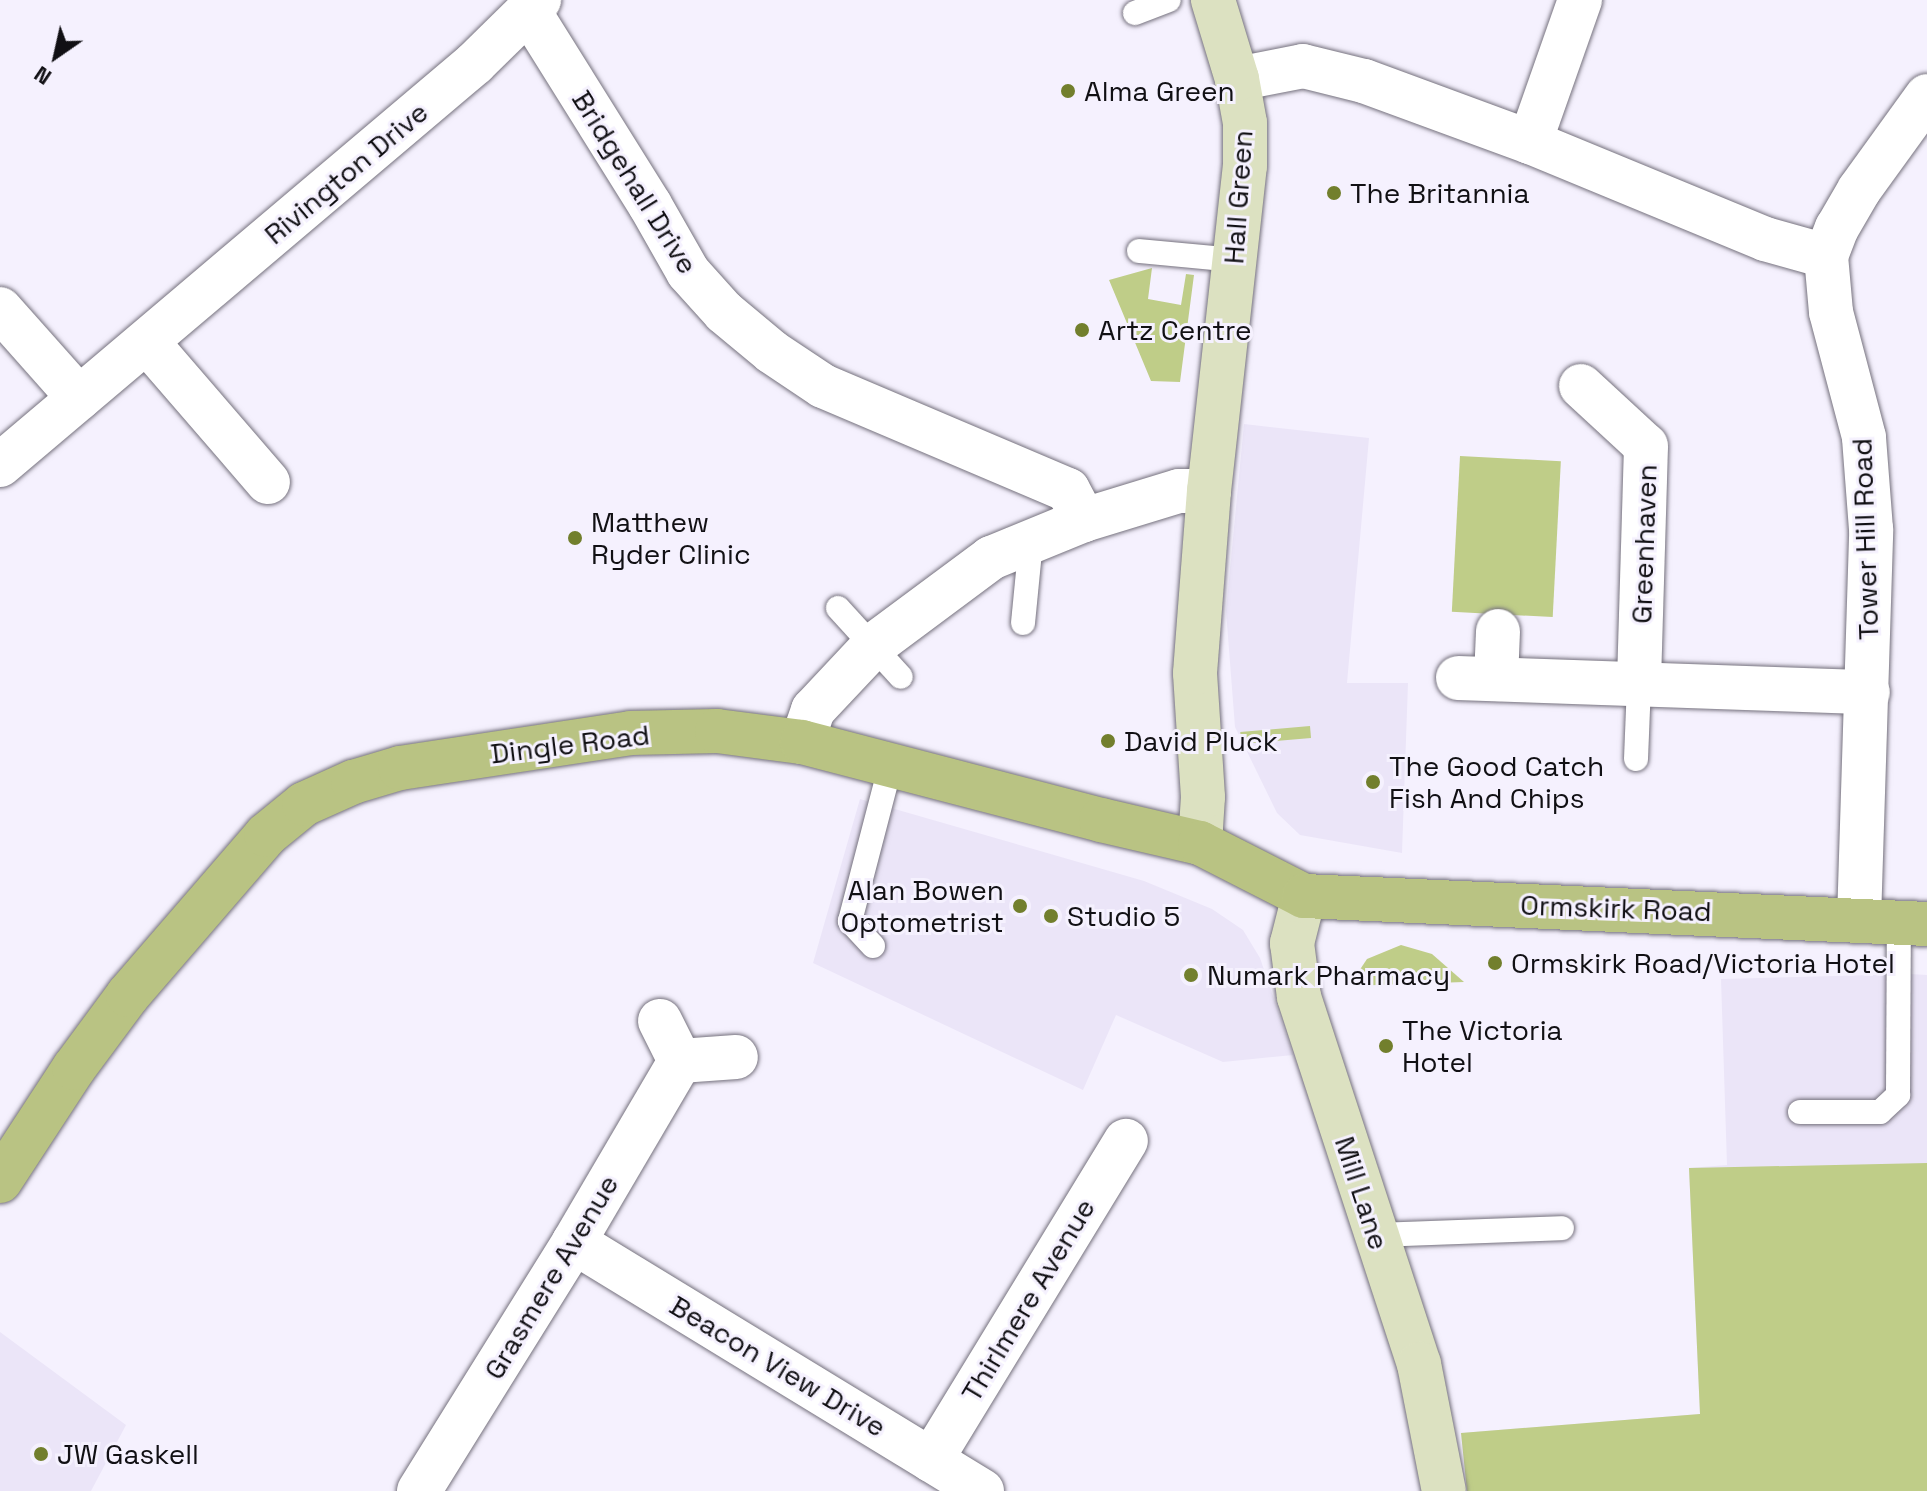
<!DOCTYPE html>
<html>
<head>
<meta charset="utf-8">
<style>
  body { margin:0 }
  #map { position:relative; width:1927px; height:1491px; overflow:hidden; background:#f5f1fe; font-family:"Space Grotesk",sans-serif }
  div>[style] { position:absolute }
  .built>* { inset:0; background:#ebe5f8 }
  .green>* { inset:0; background:#bfcd88; transform-origin:0 0 }
  .roads { filter:drop-shadow(0 0 2px #75717d) drop-shadow(0 0 2px #75717d) }
  .lane>* { height:24px; margin:-12px; padding:0 12px; transform-origin:12px; border-radius:12px; background:#fff }
  .street>* { height:44px; margin:-22px; padding:0 22px; transform-origin:22px; border-radius:22px; background:#fff }
  .secondary>* { height:44px; margin:-22px; padding:0 22px; transform-origin:22px; border-radius:22px; background:#dce1c1 }
  .primary>* { height:44px; margin:-22px; padding:0 22px; transform-origin:22px; border-radius:22px; background:#b9c383 }
  .dots>* { width:22px; height:22px; translate:-50% -50%; box-sizing:border-box; border:4px solid #f5f1fe; border-radius:50% }
  span { translate:-50% -50%; white-space:nowrap; text-align:center; line-height:1.15; -webkit-text-stroke:6px #f5f1fe; paint-order:stroke }
  .poi-label { font-size:28px; color:#111014 }
  .left { translate:0 -50%; text-align:left }
  .right { translate:-100% -50%; text-align:right }
  .street-label { font-size:28px; color:#111014 }
  .north { position:absolute; left:16px; top:16px; width:80px; height:80px; -webkit-text-stroke:6px #f5f1fe; paint-order:stroke; rotate:214deg; font-size:22px; font-weight:700; line-height:32px; text-align:center; color:#111014 }
  .north::after { content:''; display:block; margin:auto; width:28px; height:36px; background:#111014; clip-path:polygon(50% 0,100% 100%,50% 72%,0 100%) }
</style>
</head>
<body>
<div id="map">
  <div class="built">
    <div style="clip-path:polygon(1244px 424px,1369px 438px,1347px 683px,1408px 683px,1402px 853px,1300px 835px,1277px 813px,1235px 727px,1226px 611px)"></div>
    <div style="clip-path:polygon(860px 799px,1144px 881px,1212px 909px,1243px 930px,1260px 958px,1293px 1055px,1223px 1062px,1116px 1015px,1083px 1090px,813px 963px)"></div>
    <div style="clip-path:polygon(1910px 974px,1927px 975px,1927px 1491px,1467px 1491px,1461px 1433px,1700px 1414px,1689px 1168px,1727px 1165px,1721px 979px)"></div>
    <div style="clip-path:polygon(0 1332px,126px 1425px,91px 1491px,0 1491px)"></div>
  </div>
  <div class="green">
    <div style="clip-path:polygon(1152px 268px,1148px 299px,1181px 305px,1186px 274px,1194px 275px,1180px 382px,1151px 381px,1109px 280px)"></div>
    <div style="left:1460px;top:456px;width:101px;height:156px;rotate:3deg"></div>
    <div style="left:1310px;top:726px;width:12px;height:70px;rotate:85deg"></div>
    <div style="clip-path:polygon(1401px 945px,1432px 954px,1464px 982px,1349px 986px,1367px 959px)"></div>
    <div style="clip-path:polygon(1927px 1163px,1927px 1491px,1467px 1491px,1461px 1433px,1700px 1414px,1689px 1168px)"></div>
  </div>
  <div class="roads">
    <div class="lane">
      <div style="left:1135px;top:13px;width:36px;rotate:-21deg"></div>
      <div style="left:1139px;top:251px;width:95px;rotate:5.4deg"></div>
      <div style="left:838px;top:608px;width:93px;rotate:47.6deg"></div>
      <div style="left:1023px;top:623px;width:82px;rotate:-84.4deg"></div>
      <div style="left:1636px;top:759px;width:75px;rotate:-87.7deg"></div>
      <div style="left:873px;top:946px;width:34px;rotate:-133deg"></div>
      <div style="left:850px;top:921px;width:162px;rotate:-75.4deg"></div>
      <div style="left:1800px;top:1112px;width:80px"></div>
      <div style="left:1880px;top:1112px;width:25px;rotate:-43deg"></div>
      <div style="left:1898px;top:1095px;width:173px;rotate:-89.7deg"></div>
      <div style="left:1375px;top:1235px;width:187px;rotate:-2.1deg"></div>
    </div>
    <div class="street">
      <div style="left:530px;top:13px;width:226px;rotate:58deg"></div>
      <div style="left:650px;top:205px;width:77px;rotate:60.4deg"></div>
      <div style="left:688px;top:272px;width:54px;rotate:48deg"></div>
      <div style="left:724px;top:312px;width:62px;rotate:39.8deg"></div>
      <div style="left:772px;top:352px;width:61px;rotate:33.7deg"></div>
      <div style="left:823px;top:386px;width:266px;rotate:23deg"></div>
      <div style="left:1068px;top:490px;width:34px;rotate:62deg"></div>
      <div style="left:1237px;top:79px;width:67px;rotate:-11.1deg"></div>
      <div style="left:1303px;top:66px;width:63px;rotate:13.8deg"></div>
      <div style="left:1364px;top:81px;width:177px;rotate:20.2deg"></div>
      <div style="left:1530px;top:142px;width:254px;rotate:22.4deg"></div>
      <div style="left:1765px;top:239px;width:63px;rotate:15.6deg"></div>
      <div style="left:1530px;top:142px;width:151px;rotate:-70.6deg"></div>
      <div style="left:0;top:309px;width:119px;rotate:48.4deg"></div>
      <div style="left:147px;top:342px;width:185px;rotate:49.2deg"></div>
      <div style="left:1581px;top:386px;width:88px;rotate:42.7deg"></div>
      <div style="left:1646px;top:446px;width:238px;rotate:91.7deg"></div>
      <div style="left:0;top:465px;width:622px;rotate:-40.24deg"></div>
      <div style="left:475px;top:63px;width:90px;rotate:-44.5deg"></div>
      <div style="left:1458px;top:678px;width:410px;rotate:2deg"></div>
      <div style="left:1496px;top:679px;width:48px;rotate:-87.6deg"></div>
      <div style="left:802px;top:742px;width:34px;rotate:-71deg"></div>
      <div style="left:813px;top:710px;width:89px;rotate:-46.8deg"></div>
      <div style="left:874px;top:645px;width:146px;rotate:-36.6deg"></div>
      <div style="left:991px;top:558px;width:100px;rotate:-22.2deg"></div>
      <div style="left:1084px;top:520px;width:99px;rotate:-17deg"></div>
      <div style="left:1179px;top:491px;width:30px"></div>
      <div style="left:1859px;top:920px;width:391px;rotate:-88.2deg"></div>
      <div style="left:1871px;top:529px;width:92px;rotate:-94.4deg"></div>
      <div style="left:1864px;top:437px;width:129px;rotate:-104.8deg"></div>
      <div style="left:1831px;top:312px;width:56px;rotate:-95.1deg"></div>
      <div style="left:1826px;top:256px;width:30px;rotate:-69deg"></div>
      <div style="left:1837px;top:228px;width:44px;rotate:-59.9deg"></div>
      <div style="left:1859px;top:190px;width:116px;rotate:-54.1deg"></div>
      <div style="left:660px;top:1021px;width:45px;rotate:63.4deg"></div>
      <div style="left:680px;top:1061px;width:56px;rotate:-4.1deg"></div>
      <div style="left:574px;top:1242px;width:478px;rotate:31.4deg"></div>
      <div style="left:931px;top:1460px;width:374px;rotate:-58.6deg"></div>
      <div style="left:419px;top:1491px;width:293px;rotate:-58.1deg"></div>
      <div style="left:574px;top:1242px;width:210px;rotate:-59.6deg"></div>
    </div>
    <div class="secondary">
      <div style="left:1200px;top:843px;width:46px;rotate:-86.3deg"></div>
      <div style="left:1203px;top:797px;width:124px;rotate:-93.7deg"></div>
      <div style="left:1195px;top:673px;width:183px;rotate:-85.6deg"></div>
      <div style="left:1209px;top:491px;width:327px;rotate:-83.7deg"></div>
      <div style="left:1245px;top:166px;width:43px;rotate:-90deg"></div>
      <div style="left:1245px;top:123px;width:45px;rotate:-100.3deg"></div>
      <div style="left:1237px;top:79px;width:83px;rotate:-106.9deg"></div>
      <div style="left:1304px;top:896px;width:49px;rotate:104.3deg"></div>
      <div style="left:1292px;top:943px;width:54px;rotate:82.6deg"></div>
      <div style="left:1299px;top:997px;width:386px;rotate:71.9deg"></div>
      <div style="left:1419px;top:1364px;width:129px;rotate:78.9deg"></div>
    </div>
    <div class="primary">
      <div style="left:0;top:1181px;width:135px;rotate:-56.8deg"></div>
      <div style="left:74px;top:1068px;width:91px;rotate:-53.5deg"></div>
      <div style="left:128px;top:995px;width:211px;rotate:-49.2deg"></div>
      <div style="left:266px;top:835px;width:49px;rotate:-39.2deg"></div>
      <div style="left:304px;top:804px;width:54px;rotate:-24.2deg"></div>
      <div style="left:353px;top:782px;width:49px;rotate:-16.6deg"></div>
      <div style="left:400px;top:768px;width:234px;rotate:-8.6deg"></div>
      <div style="left:631px;top:733px;width:86px;rotate:-1.3deg"></div>
      <div style="left:717px;top:731px;width:86px;rotate:7.4deg"></div>
      <div style="left:802px;top:742px;width:309px;rotate:14.6deg"></div>
      <div style="left:1101px;top:820px;width:102px;rotate:13.1deg"></div>
      <div style="left:1200px;top:843px;width:117px;rotate:27deg"></div>
      <div style="left:1304px;top:896px;width:624px;rotate:2.57deg"></div>
    </div>
  </div>
  <div class="dots">
    <div style="left:1068px;top:91px;background:#727f2d"></div>
    <div style="left:1334px;top:193px;background:#727f2d"></div>
    <div style="left:1082px;top:330px;background:#727f2d"></div>
    <div style="left:575px;top:538px;background:#727f2d"></div>
    <div style="left:1108px;top:741px;background:#727f2d"></div>
    <div style="left:1373px;top:782px;background:#727f2d"></div>
    <div style="left:1020px;top:906px;background:#727f2d"></div>
    <div style="left:1051px;top:916px;background:#727f2d"></div>
    <div style="left:1495px;top:963px;background:#727f2d"></div>
    <div style="left:1191px;top:975px;background:#727f2d"></div>
    <div style="left:1386px;top:1046px;background:#727f2d"></div>
    <div style="left:41px;top:1454px;background:#727f2d"></div>
  </div>
  <div class="poi-label">
    <span class="left" style="left:1084px;top:91px">Alma Green</span>
    <span class="left" style="left:1350px;top:193px">The Britannia</span>
    <span class="left" style="left:1098px;top:330px">Artz Centre</span>
    <span class="left" style="left:591px;top:538px">Matthew<br>Ryder Clinic</span>
    <span class="left" style="left:1124px;top:741px">David Pluck</span>
    <span class="left" style="left:1389px;top:782px">The Good Catch<br>Fish And Chips</span>
    <span class="right" style="left:1004px;top:906px">Alan Bowen<br>Optometrist</span>
    <span class="left" style="left:1067px;top:916px">Studio 5</span>
    <span class="left" style="left:1511px;top:963px">Ormskirk Road/Victoria Hotel</span>
    <span class="left" style="left:1207px;top:975px">Numark Pharmacy</span>
    <span class="left" style="left:1402px;top:1046px">The Victoria<br>Hotel</span>
    <span class="left" style="left:57px;top:1454px">JW Gaskell</span>
  </div>
  <div class="street-label">
    <span style="left:346px;top:173px;rotate:-40deg">Rivington Drive</span>
    <span style="left:635px;top:182px;rotate:58deg">Bridgehall Drive</span>
    <span style="left:1238px;top:197px;rotate:-86deg">Hall Green</span>
    <span style="left:1865px;top:539px;rotate:-92deg">Tower Hill Road</span>
    <span style="left:1644px;top:544px;rotate:-88deg">Greenhaven</span>
    <span style="left:570px;top:744px;rotate:-7deg">Dingle Road</span>
    <span style="left:1616px;top:908px;rotate:2deg">Ormskirk Road</span>
    <span style="left:1362px;top:1193px;rotate:72deg">Mill Lane</span>
    <span style="left:551px;top:1277px;rotate:-59deg">Grasmere Avenue</span>
    <span style="left:1028px;top:1300px;rotate:-59deg">Thirlmere Avenue</span>
    <span style="left:778px;top:1366px;rotate:31deg">Beacon View Drive</span>
  </div>
  <div class="north">N</div>
</div>
</body>
</html>
